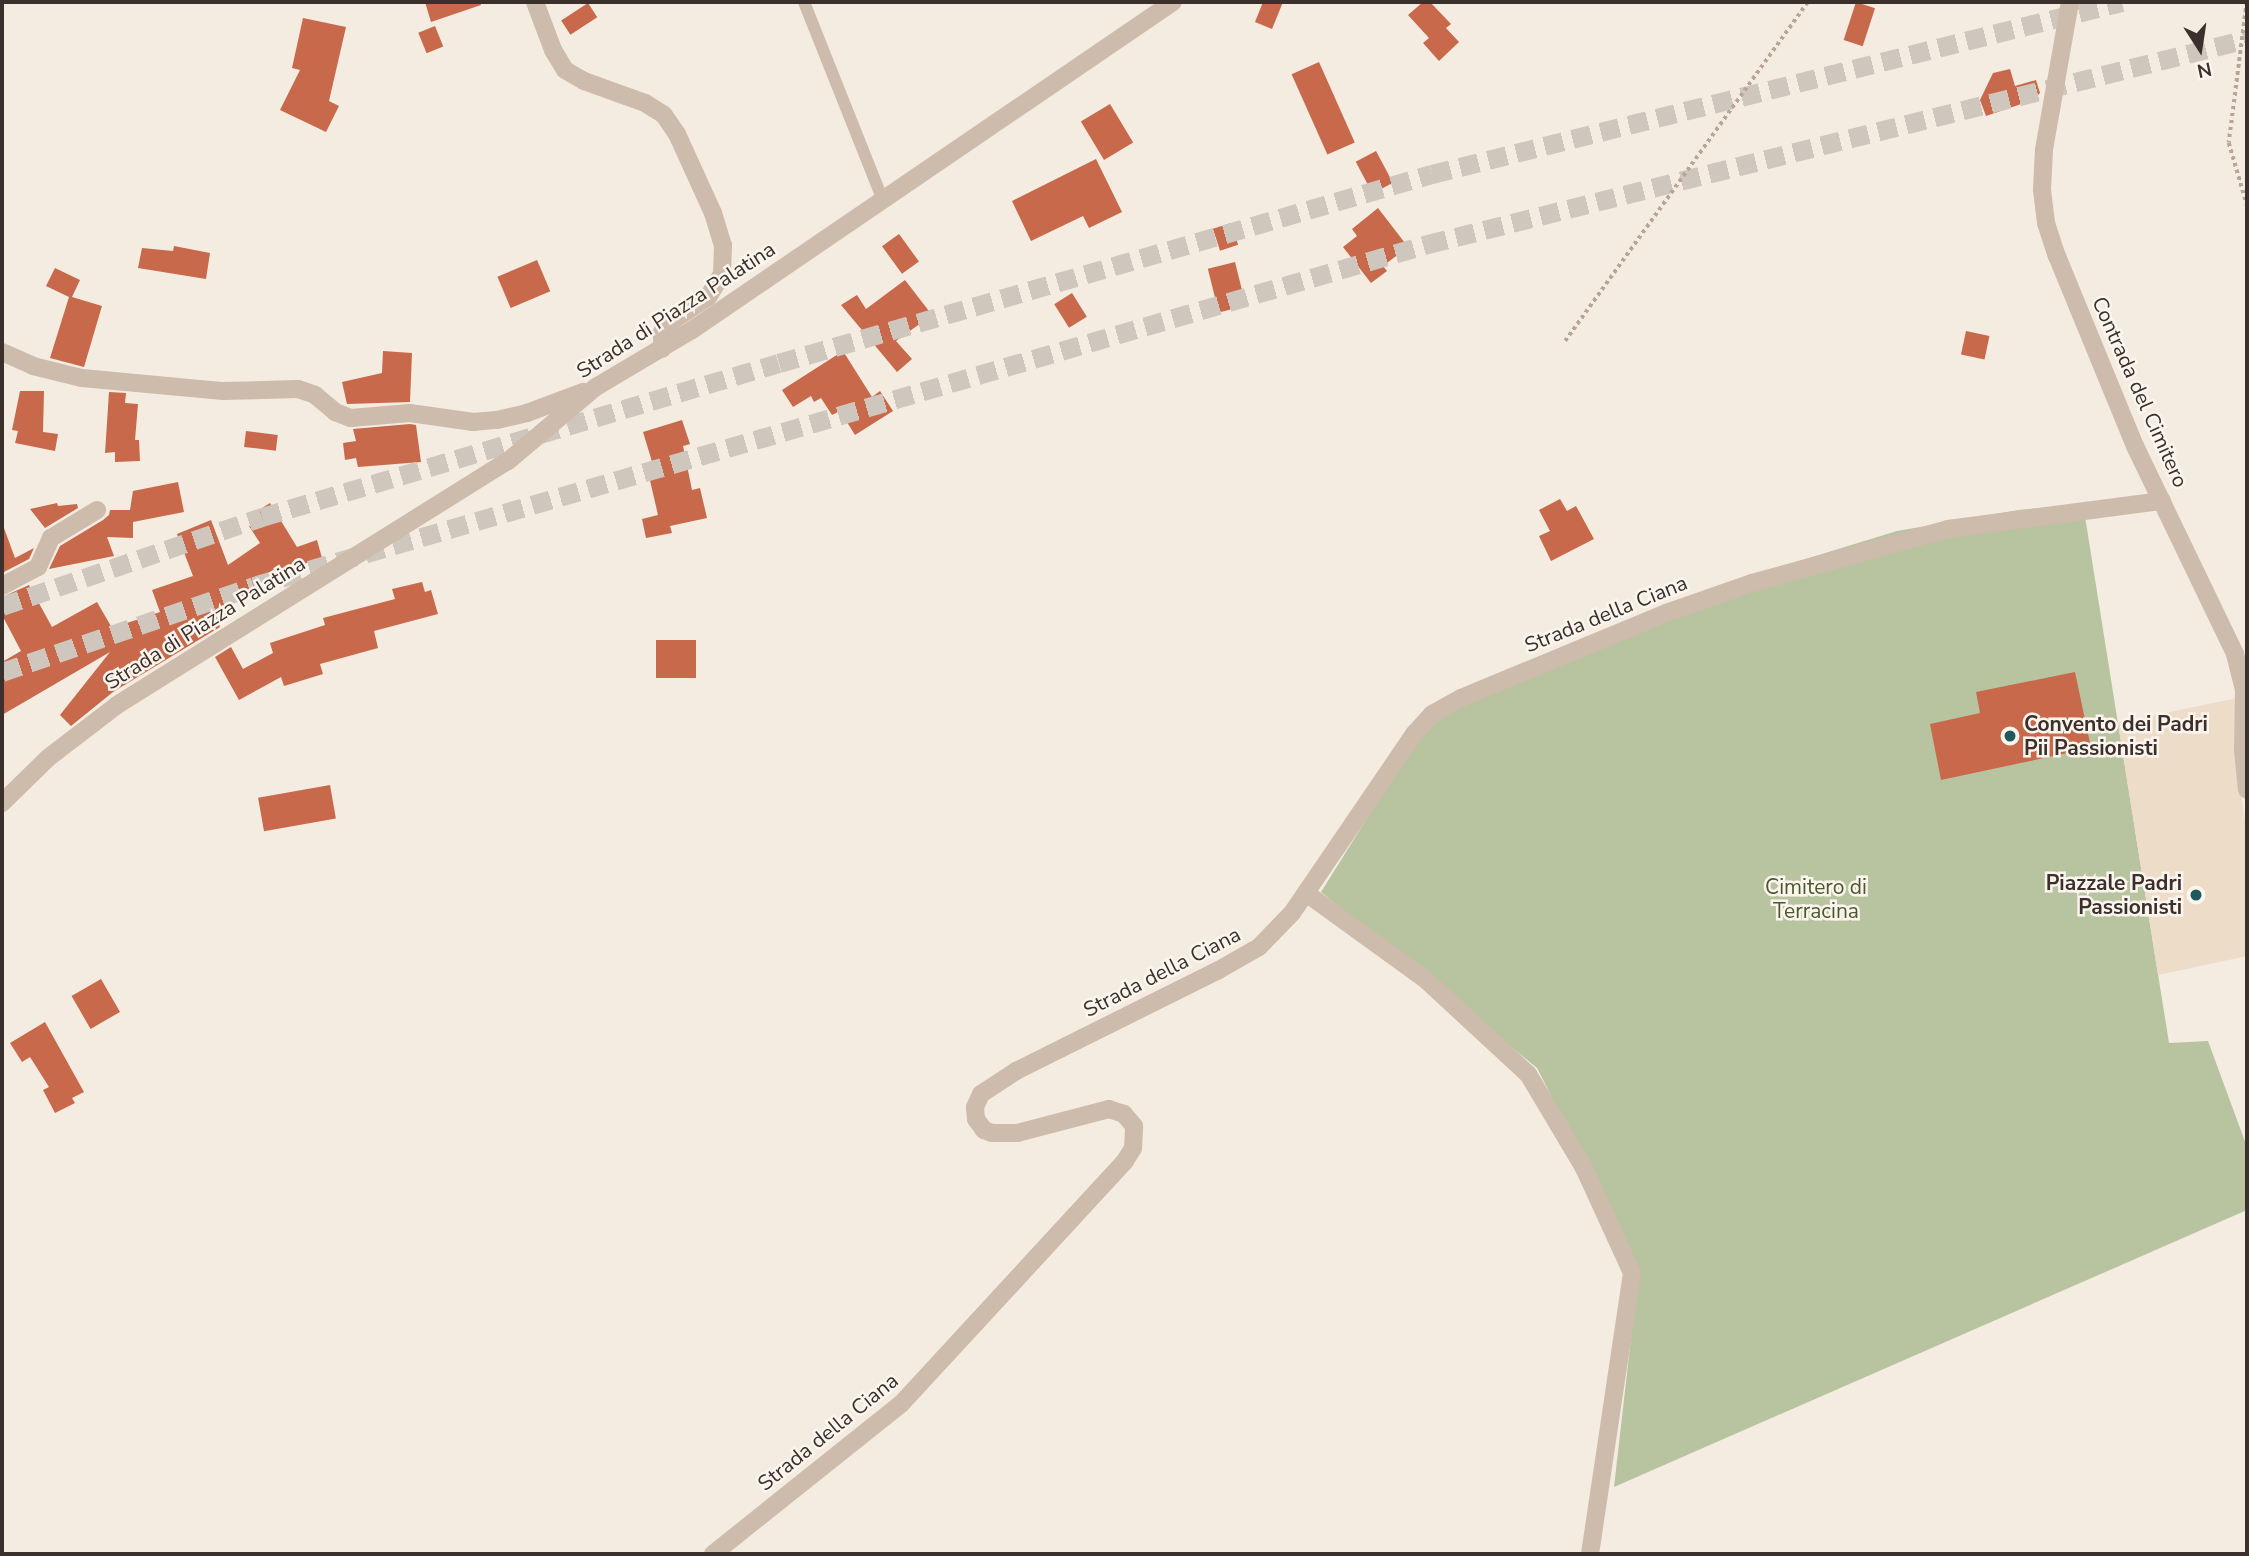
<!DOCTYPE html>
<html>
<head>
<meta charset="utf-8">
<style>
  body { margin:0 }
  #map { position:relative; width:2249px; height:1556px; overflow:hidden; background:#f4ebe1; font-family:"Nunito Sans",sans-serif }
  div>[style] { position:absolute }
  .green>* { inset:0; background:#b8c4a0 }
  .plaza>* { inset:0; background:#ecdcc8 }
  .building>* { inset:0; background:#c8694b; transform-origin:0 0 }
  .trunk-tunnel>* { height:19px; margin-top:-9.5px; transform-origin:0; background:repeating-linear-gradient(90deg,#cfc6bd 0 19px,transparent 0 29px) }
  .path>* { height:3.5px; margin-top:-1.75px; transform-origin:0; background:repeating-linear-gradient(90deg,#b9a596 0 3.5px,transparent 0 7px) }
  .service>* { height:12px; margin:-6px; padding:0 6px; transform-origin:6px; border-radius:6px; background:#cdbbac }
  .minor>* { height:18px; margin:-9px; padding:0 9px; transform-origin:9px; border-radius:9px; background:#cdbbac }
  .dots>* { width:19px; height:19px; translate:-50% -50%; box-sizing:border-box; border:4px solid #fbf5ee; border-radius:50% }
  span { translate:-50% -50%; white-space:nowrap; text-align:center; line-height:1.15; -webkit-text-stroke:5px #fbf5ee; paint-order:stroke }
  .street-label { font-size:21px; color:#3b302b }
  .poi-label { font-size:21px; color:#3b302b; font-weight:700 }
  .left { translate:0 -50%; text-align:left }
  .right { translate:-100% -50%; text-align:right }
  .park-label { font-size:21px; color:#4a5a2e }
  .frame { position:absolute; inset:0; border:4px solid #3b302b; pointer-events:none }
  .north { position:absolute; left:2165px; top:14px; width:70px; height:70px; -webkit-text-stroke:5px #fbf5ee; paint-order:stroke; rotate:168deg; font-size:19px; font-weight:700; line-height:28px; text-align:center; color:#3b302b }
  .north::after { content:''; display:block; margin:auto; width:24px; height:32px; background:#3b302b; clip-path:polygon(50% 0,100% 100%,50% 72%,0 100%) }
</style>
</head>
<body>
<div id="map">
  <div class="green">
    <div style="clip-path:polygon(2083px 504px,2169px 1043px,2208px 1041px,2247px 1147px,2247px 1210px,1614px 1487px,1639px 1268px,1537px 1068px,1321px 892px,1431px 716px,1711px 588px,1897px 531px,2019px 510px)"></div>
  </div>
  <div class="plaza">
    <div style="clip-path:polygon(2237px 698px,2234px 745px,2247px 834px,2247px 956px,2158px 975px,2118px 723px)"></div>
  </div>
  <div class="building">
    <div style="clip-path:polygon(425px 2px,480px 2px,481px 5px,431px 22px)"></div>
    <div style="clip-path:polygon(1263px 2px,1283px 2px,1272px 29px,1255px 22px)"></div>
    <div style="clip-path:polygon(1423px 2px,1430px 2px,1451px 24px,1446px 28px,1459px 42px,1439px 61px,1423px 43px,1429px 38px,1408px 15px)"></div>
    <div style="left:1856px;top:2px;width:20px;height:40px;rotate:18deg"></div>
    <div style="left:588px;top:3px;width:17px;height:32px;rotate:57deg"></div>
    <div style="clip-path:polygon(303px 18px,346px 27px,329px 101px,339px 106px,326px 132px,280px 110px,300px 70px,292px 68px)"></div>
    <div style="left:435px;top:26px;width:22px;height:18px;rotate:68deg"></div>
    <div style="left:1319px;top:62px;width:88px;height:30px;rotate:66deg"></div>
    <div style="clip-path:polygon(2010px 69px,2015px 86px,2036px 80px,2040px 93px,2033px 100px,1986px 116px,1980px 100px,1993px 73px)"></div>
    <div style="left:1110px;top:104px;width:45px;height:34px;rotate:59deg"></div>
    <div style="left:1376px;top:151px;width:36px;height:23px;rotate:62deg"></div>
    <div style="clip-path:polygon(1096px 159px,1122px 212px,1089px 228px,1083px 216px,1031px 241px,1012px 201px)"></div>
    <div style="clip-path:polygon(1378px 208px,1408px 247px,1383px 266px,1387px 271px,1371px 283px,1343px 247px,1357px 236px,1352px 229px)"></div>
    <div style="left:1231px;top:223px;width:23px;height:19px;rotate:72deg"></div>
    <div style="left:899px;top:234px;width:34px;height:21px;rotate:54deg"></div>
    <div style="clip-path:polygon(174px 246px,210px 253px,206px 279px,138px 268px,142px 248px,173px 251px)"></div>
    <div style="left:537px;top:260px;width:34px;height:43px;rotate:67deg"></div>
    <div style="left:1235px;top:262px;width:45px;height:28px;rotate:76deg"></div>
    <div style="clip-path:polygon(55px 268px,80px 280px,72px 297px,102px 306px,84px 367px,50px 358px,69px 297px,46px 286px)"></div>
    <div style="clip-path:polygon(905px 280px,932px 315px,896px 341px,912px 359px,897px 372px,841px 305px,857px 295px,866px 309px)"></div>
    <div style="left:1072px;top:293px;width:28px;height:21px;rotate:58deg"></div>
    <div style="left:1966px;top:331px;width:24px;height:24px;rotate:12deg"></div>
    <div style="clip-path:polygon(383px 351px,412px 353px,410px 402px,347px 404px,342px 382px,382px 373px)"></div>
    <div style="clip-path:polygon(843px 351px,872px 397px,880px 391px,893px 411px,855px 435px,840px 411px,832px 415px,821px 398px,814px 402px,811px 396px,793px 407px,782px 390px)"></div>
    <div style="clip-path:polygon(20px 391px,44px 391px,43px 432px,58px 434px,55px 451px,15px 443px,18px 431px,12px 430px)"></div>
    <div style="clip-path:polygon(109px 392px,126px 393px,125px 403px,138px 404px,135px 440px,139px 440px,140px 461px,115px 462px,115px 452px,105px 453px)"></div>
    <div style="clip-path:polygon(682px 420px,690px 444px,683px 446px,692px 490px,700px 488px,707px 518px,670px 526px,672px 533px,646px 538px,642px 519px,658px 515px,649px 476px,656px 475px,643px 432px)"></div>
    <div style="clip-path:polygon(410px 424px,416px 425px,421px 462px,358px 467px,356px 458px,345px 460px,343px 443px,356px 441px,353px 429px)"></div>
    <div style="left:246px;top:431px;width:32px;height:16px;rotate:7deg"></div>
    <div style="clip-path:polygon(178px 482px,184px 512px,133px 522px,133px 538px,107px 537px,114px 556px,49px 569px,60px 546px,103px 520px,109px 515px,110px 510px,130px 510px,133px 491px)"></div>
    <div style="clip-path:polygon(1560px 499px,1567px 511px,1576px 506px,1594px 539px,1551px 561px,1539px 536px,1550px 531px,1539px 510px)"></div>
    <div style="clip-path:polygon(57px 503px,58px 506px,77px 504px,78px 508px,45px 528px,30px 509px)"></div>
    <div style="clip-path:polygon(270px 503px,297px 547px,317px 540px,322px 558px,276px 573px,216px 614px,220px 627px,113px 692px,71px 726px,60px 715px,110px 652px,2px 715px,2px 662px,21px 651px,2px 615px,2px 597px,29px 585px,52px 627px,97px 602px,112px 628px,160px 612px,152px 590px,193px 576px,177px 534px,211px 520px,228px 565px,260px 543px,249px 526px,254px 523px,250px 516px)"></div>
    <div style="clip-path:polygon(4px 528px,15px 558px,34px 548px,29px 559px,2px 573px,2px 529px)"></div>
    <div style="clip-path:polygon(422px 582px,425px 592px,431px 590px,438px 614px,374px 631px,378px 648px,320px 664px,323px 674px,284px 686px,281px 677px,239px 700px,215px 657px,231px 647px,243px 669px,273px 653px,270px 643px,325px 625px,323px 618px,395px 599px,392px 589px)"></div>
    <div style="left:656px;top:640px;width:40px;height:38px"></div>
    <div style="clip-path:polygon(2075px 672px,2091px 748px,1941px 780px,1930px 724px,1980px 713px,1976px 692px)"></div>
    <div style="left:330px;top:785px;width:34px;height:73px;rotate:80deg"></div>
    <div style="left:101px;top:979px;width:38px;height:34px;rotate:60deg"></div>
    <div style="clip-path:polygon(45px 1022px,84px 1092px,72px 1098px,75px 1103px,55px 1113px,43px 1090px,49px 1087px,30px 1057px,22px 1062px,10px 1043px)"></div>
  </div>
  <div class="trunk-tunnel">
    <div style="left:2px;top:606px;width:275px;rotate:-18.9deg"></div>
    <div style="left:262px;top:517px;width:539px;rotate:-16.59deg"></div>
    <div style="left:779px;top:363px;width:680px;rotate:-16.14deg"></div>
    <div style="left:1432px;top:174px;width:711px;rotate:-14deg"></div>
    <div style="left:2px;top:672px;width:266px;rotate:-18.8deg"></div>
    <div style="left:254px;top:586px;width:1223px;rotate:-16.24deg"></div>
    <div style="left:1428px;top:244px;width:844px;rotate:-14.05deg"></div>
  </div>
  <div class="path">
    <div style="left:2247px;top:2px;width:142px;rotate:97.3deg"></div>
    <div style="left:2229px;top:143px;width:65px;rotate:73.8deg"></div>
    <div style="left:1565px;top:341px;width:417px;rotate:-54.4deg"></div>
  </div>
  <div class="service">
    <div style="left:804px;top:2px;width:214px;rotate:68.3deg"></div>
  </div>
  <div class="minor">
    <div style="left:535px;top:2px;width:51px;rotate:69.4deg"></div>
    <div style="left:553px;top:50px;width:23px;rotate:59deg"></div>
    <div style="left:565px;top:70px;width:22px;rotate:30deg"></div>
    <div style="left:584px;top:81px;width:65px;rotate:19.8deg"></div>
    <div style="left:645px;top:103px;width:22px;rotate:32deg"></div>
    <div style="left:664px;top:115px;width:23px;rotate:56deg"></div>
    <div style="left:677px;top:134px;width:87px;rotate:65.5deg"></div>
    <div style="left:713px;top:213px;width:34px;rotate:73deg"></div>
    <div style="left:723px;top:245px;width:29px;rotate:92deg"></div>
    <div style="left:722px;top:274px;width:27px;rotate:121deg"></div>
    <div style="left:708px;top:297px;width:50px;rotate:146.3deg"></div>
    <div style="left:666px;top:325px;width:8px;rotate:120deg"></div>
    <div style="left:662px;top:332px;width:17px;rotate:90deg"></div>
    <div style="left:2070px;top:2px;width:150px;rotate:100deg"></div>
    <div style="left:2044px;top:150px;width:40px;rotate:92.9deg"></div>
    <div style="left:2042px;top:190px;width:33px;rotate:83deg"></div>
    <div style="left:2046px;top:223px;width:35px;rotate:72deg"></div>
    <div style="left:2057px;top:256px;width:205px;rotate:67.7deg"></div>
    <div style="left:2135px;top:446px;width:231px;rotate:64.3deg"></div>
    <div style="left:2235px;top:654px;width:36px;rotate:76deg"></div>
    <div style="left:2244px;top:689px;width:61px;rotate:90.9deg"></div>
    <div style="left:2243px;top:750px;width:40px;rotate:84.3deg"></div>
    <div style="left:2px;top:352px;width:34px;rotate:24deg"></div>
    <div style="left:33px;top:366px;width:50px;rotate:13.8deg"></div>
    <div style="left:82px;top:378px;width:142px;rotate:5.3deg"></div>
    <div style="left:223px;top:391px;width:75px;rotate:-1.5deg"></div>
    <div style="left:298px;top:389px;width:18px;rotate:19deg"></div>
    <div style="left:315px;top:395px;width:26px;rotate:40deg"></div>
    <div style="left:335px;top:412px;width:17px;rotate:21deg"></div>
    <div style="left:351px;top:418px;width:59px;rotate:-4.8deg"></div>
    <div style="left:410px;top:413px;width:64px;rotate:8.1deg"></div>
    <div style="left:473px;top:422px;width:24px;rotate:-5deg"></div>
    <div style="left:497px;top:420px;width:31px;rotate:-13deg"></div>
    <div style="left:527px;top:413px;width:60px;rotate:-20.6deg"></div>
    <div style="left:2px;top:586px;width:41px;rotate:-27.8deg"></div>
    <div style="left:38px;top:567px;width:32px;rotate:-66deg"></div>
    <div style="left:51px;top:538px;width:54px;rotate:-31.3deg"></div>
    <div style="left:2px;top:803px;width:64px;rotate:-44.4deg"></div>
    <div style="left:48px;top:758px;width:87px;rotate:-37.5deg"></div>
    <div style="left:117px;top:705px;width:461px;rotate:-32deg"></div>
    <div style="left:508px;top:461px;width:115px;rotate:-40.1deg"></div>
    <div style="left:596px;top:387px;width:112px;rotate:-30.7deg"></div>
    <div style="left:692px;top:330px;width:582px;rotate:-34.29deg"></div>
    <div style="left:1306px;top:893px;width:148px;rotate:35.9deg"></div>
    <div style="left:1426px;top:980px;width:139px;rotate:42.7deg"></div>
    <div style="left:1528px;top:1074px;width:109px;rotate:59.2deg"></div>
    <div style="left:1584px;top:1168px;width:115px;rotate:65.4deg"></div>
    <div style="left:1632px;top:1273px;width:284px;rotate:98.5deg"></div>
    <div style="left:713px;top:1554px;width:241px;rotate:-38.6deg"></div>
    <div style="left:901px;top:1404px;width:330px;rotate:-47.3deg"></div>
    <div style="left:1125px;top:1161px;width:15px;rotate:-58deg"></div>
    <div style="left:1133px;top:1148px;width:22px;rotate:-87deg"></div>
    <div style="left:1134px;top:1126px;width:16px;rotate:-130deg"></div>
    <div style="left:1124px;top:1114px;width:16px;rotate:-162deg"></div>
    <div style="left:1109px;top:1109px;width:95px;rotate:165.4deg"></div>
    <div style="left:1017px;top:1133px;width:25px;rotate:180deg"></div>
    <div style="left:992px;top:1133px;width:9px;rotate:-159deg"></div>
    <div style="left:984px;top:1130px;width:14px;rotate:-126deg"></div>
    <div style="left:976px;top:1119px;width:12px;rotate:-95deg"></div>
    <div style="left:975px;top:1107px;width:14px;rotate:-65deg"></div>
    <div style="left:981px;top:1094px;width:42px;rotate:-33.3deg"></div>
    <div style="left:1016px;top:1071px;width:225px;rotate:-26.5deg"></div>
    <div style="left:1217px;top:971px;width:48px;rotate:-29.7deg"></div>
    <div style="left:1259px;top:947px;width:47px;rotate:-45.9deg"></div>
    <div style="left:1292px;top:913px;width:218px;rotate:-55.7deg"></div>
    <div style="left:1415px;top:733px;width:25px;rotate:-48deg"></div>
    <div style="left:1432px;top:714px;width:33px;rotate:-29deg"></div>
    <div style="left:1461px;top:698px;width:222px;rotate:-22.5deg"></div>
    <div style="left:1666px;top:613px;width:91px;rotate:-19.2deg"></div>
    <div style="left:1752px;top:583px;width:203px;rotate:-15.4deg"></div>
    <div style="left:1948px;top:529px;width:216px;rotate:-7.5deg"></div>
  </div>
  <div class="dots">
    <div style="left:2010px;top:736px;background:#1f5a5e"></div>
    <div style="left:2196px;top:895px;background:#1f5a5e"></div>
  </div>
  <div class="street-label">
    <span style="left:676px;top:310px;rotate:-33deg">Strada di Piazza Palatina</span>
    <span style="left:2140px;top:392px;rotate:66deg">Contrada del Cimitero</span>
    <span style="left:1606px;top:614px;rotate:-22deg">Strada della Ciana</span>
    <span style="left:205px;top:623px;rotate:-32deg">Strada di Piazza Palatina</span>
    <span style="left:1162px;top:972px;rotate:-27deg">Strada della Ciana</span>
    <span style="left:828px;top:1432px;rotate:-39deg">Strada della Ciana</span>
  </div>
  <div class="poi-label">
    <span class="left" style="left:2024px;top:736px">Convento dei Padri<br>Pii Passionisti</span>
    <span class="right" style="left:2182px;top:895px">Piazzale Padri<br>Passionisti</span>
  </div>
  <div class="park-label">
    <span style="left:1816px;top:899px">Cimitero di<br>Terracina</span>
  </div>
  <div class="frame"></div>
  <div class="north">N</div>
</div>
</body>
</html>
